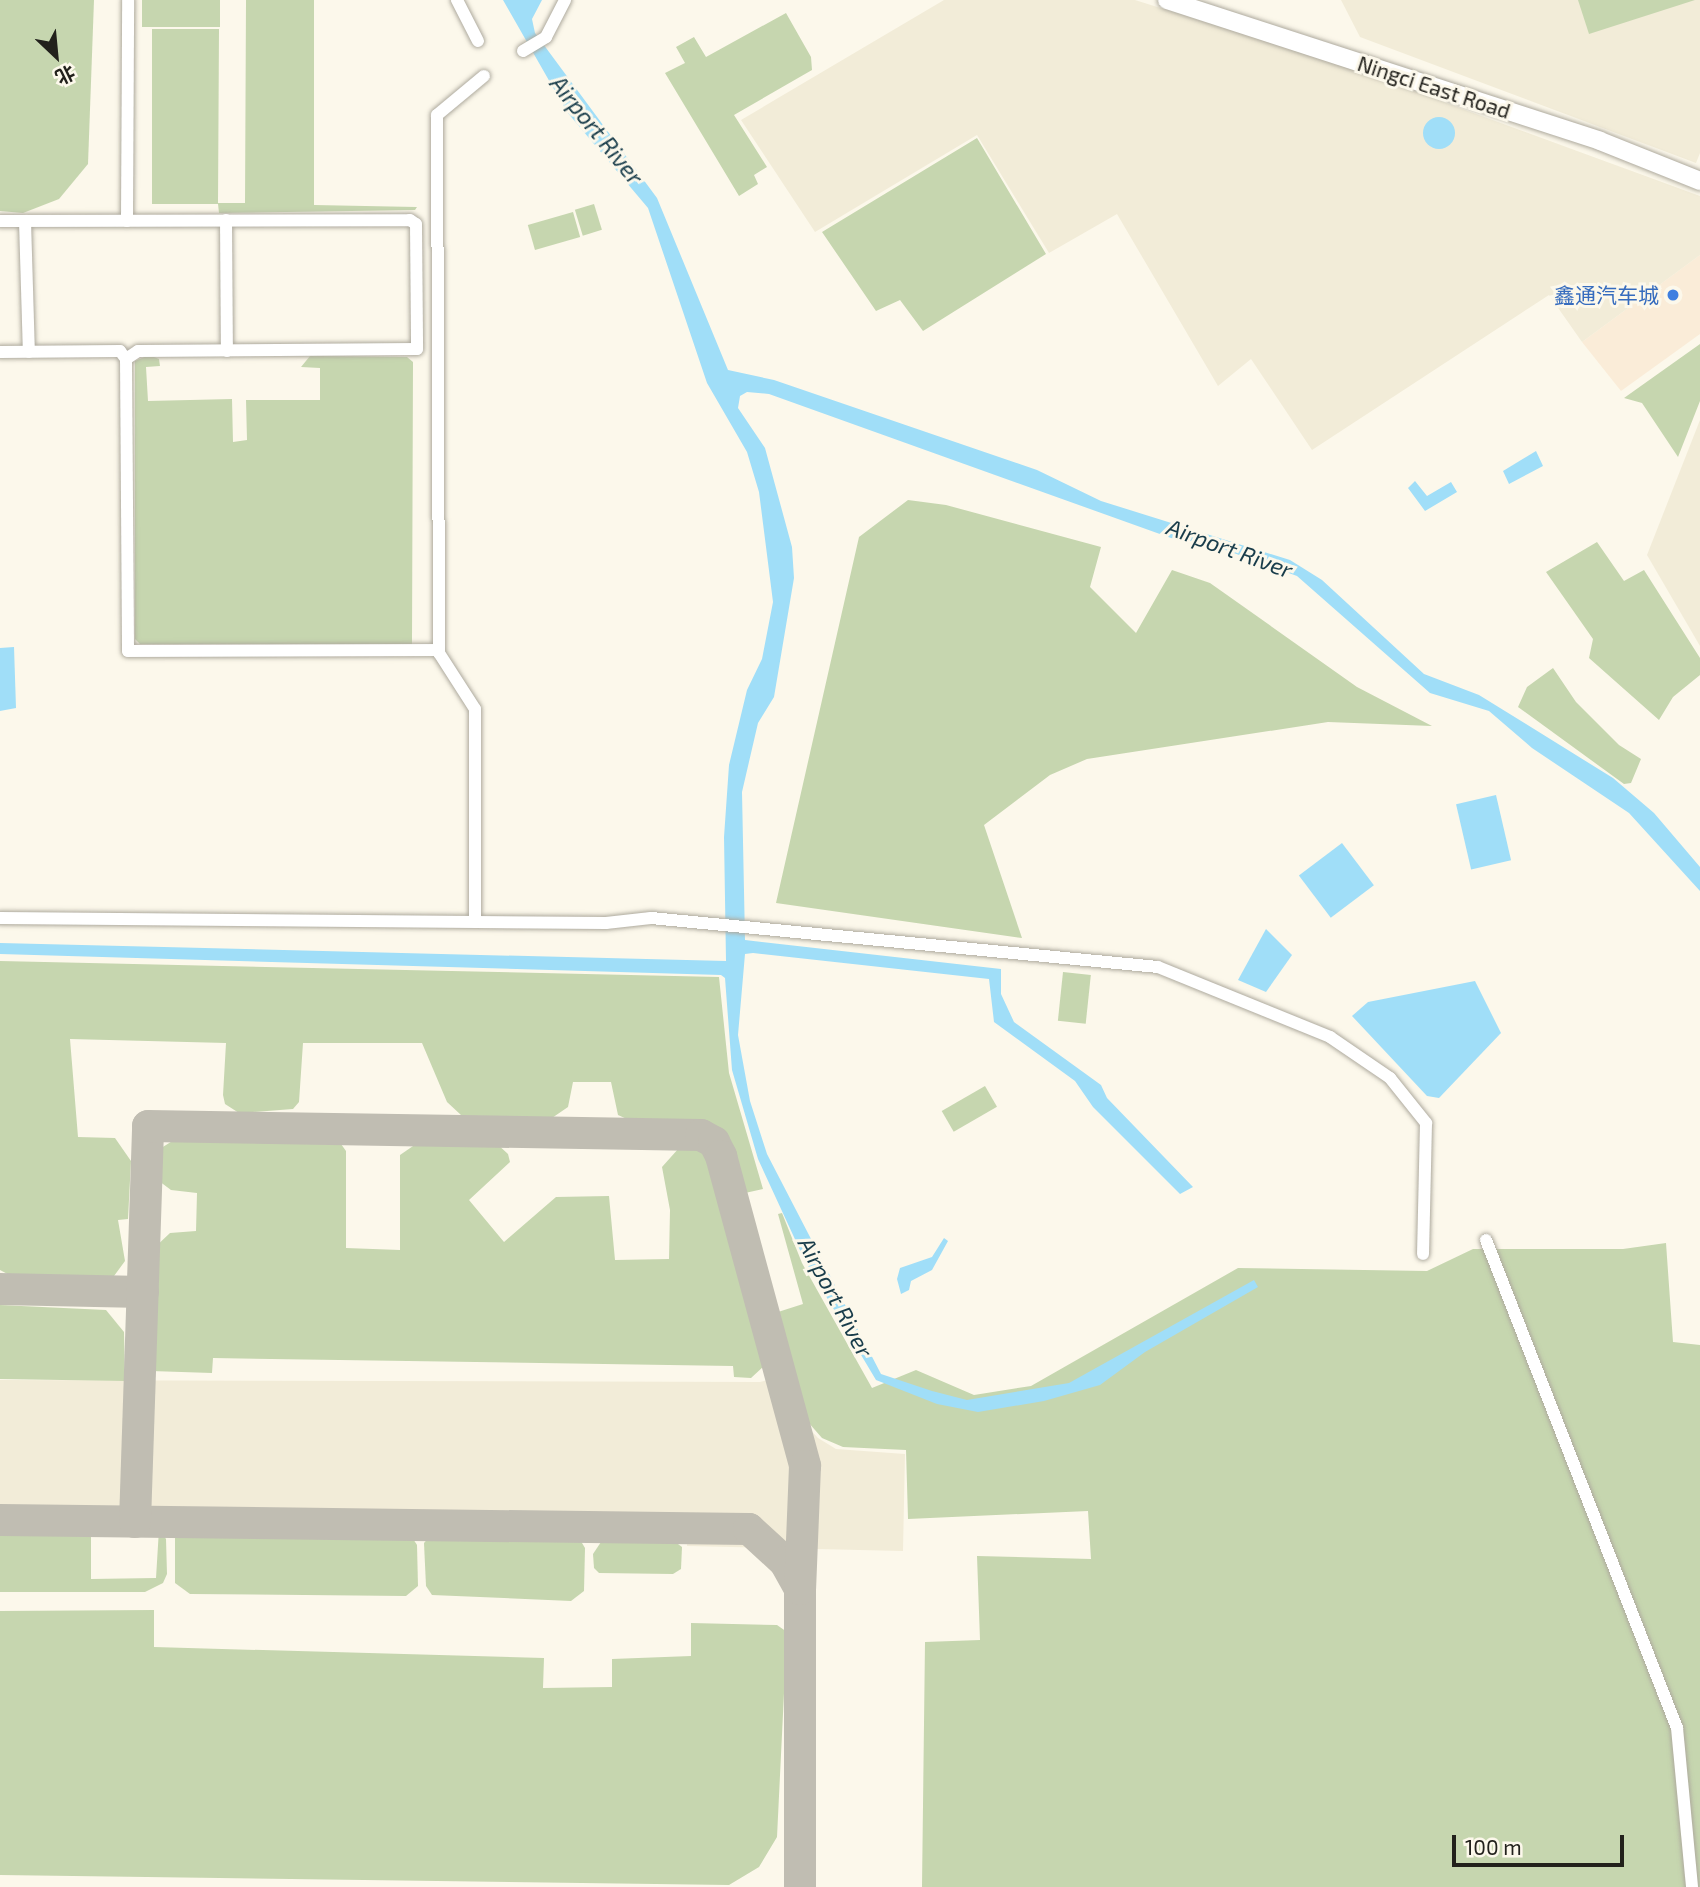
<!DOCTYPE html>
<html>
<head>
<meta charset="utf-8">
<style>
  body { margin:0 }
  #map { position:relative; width:1700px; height:1887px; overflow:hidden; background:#fcf8eb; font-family:"Exo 2","Noto Sans SC",sans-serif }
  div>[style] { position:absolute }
  .commercial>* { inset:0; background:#faecd8 }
  .built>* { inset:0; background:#f2ecd8 }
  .green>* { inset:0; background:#c6d6af; transform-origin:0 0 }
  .water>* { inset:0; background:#a0def8; transform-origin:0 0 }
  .round { border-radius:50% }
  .taxiway>* { height:32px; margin:-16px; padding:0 16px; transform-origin:16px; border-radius:16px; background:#c0bdb2 }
  .roads { filter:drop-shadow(0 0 2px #aeaa9e) drop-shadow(0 0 2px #aeaa9e) }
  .minor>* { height:12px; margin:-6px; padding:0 6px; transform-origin:6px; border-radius:6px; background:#fff }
  .secondary>* { height:18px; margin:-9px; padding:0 9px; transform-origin:9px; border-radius:9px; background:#fff }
  .dots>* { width:19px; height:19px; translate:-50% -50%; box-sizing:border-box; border:4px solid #fcf8eb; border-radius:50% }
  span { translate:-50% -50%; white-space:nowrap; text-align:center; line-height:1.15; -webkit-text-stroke:6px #fcf8eb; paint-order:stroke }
  .street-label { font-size:21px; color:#22211c }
  .shop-label { font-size:21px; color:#366cbe }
  .right { translate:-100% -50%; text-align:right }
  .water-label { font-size:23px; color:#183c4a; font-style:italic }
  .north { position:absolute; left:21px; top:21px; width:70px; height:70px; -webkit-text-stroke:5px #fcf8eb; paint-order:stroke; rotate:154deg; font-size:19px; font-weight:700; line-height:28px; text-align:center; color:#22211c }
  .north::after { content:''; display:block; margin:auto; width:24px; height:32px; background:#22211c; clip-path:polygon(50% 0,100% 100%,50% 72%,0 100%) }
  .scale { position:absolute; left:1452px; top:1835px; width:172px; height:32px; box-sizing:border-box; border:4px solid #22211c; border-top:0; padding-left:9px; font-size:21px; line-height:24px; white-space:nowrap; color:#22211c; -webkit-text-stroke:5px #fcf8eb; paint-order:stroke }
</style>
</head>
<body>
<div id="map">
  <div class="commercial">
    <div style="clip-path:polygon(1700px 255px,1700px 334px,1621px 391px,1582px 342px)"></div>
  </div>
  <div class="built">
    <div style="clip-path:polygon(944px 0,1135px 0,1348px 67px,1700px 196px,1700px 255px,1582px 342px,1549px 295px,1312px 450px,1251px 359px,1218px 386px,1117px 214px,1049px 253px,977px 135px,815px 232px,741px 120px)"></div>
    <div style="clip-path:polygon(1341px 0,1700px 0,1700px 153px,1696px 163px,1360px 37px)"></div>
    <div style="clip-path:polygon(1700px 420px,1700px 646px,1647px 555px)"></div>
    <div style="clip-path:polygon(794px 1373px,806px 1425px,818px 1438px,836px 1449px,905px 1454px,903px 1551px,687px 1546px,687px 1538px,0 1527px,0 1380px,760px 1382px)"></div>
  </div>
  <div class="green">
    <div style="clip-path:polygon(0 0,94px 0,88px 164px,59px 199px,23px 213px,0 211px)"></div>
    <div style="left:142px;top:0;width:78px;height:27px"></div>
    <div style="clip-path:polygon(246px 0,314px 0,314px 205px,417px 207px,415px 210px,219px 213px,218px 204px,152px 204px,152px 29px,219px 29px,218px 203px,245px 203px)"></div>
    <div style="clip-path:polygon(1578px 0,1695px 0,1589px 34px)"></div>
    <div style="clip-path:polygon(786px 13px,811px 57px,812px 70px,734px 115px,767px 167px,754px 175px,758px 184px,739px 196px,665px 73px,685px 63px,676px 47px,694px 37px,706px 57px)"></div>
    <div style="clip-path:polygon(977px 138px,1046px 254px,923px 331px,900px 300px,876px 311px,822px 232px)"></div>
    <div style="left:594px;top:204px;width:27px;height:20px;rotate:73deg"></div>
    <div style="left:573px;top:212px;width:26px;height:47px;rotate:74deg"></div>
    <div style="clip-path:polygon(1700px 344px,1700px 401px,1678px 457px,1642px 403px,1624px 398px)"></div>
    <div style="clip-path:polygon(149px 355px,159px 359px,160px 366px,146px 367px,148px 401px,232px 399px,233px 442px,247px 440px,246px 400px,320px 400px,320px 368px,301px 367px,310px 356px,407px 357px,413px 362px,412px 644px,140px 644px,135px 639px,135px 361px)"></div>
    <div style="clip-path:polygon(908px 500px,946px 505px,1101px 547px,1090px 587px,1136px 633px,1172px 570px,1210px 583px,1357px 687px,1432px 726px,1328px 722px,1087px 759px,1050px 775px,984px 825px,1022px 938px,776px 903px,859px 537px)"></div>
    <div style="clip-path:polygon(1597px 542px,1624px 581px,1644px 570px,1700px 658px,1700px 675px,1673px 697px,1659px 720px,1589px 658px,1593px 639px,1546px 572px)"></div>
    <div style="clip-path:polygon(1553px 668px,1576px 702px,1619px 745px,1641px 759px,1631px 783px,1624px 784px,1518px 707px,1527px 687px)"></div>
    <div style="clip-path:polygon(0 961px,719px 977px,729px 1073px,763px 1189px,745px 1193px,731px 1149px,722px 1133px,710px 1127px,690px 1121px,629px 1120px,618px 1115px,611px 1082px,573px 1082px,568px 1107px,549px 1120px,473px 1119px,461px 1115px,447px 1102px,422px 1043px,303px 1043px,299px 1102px,293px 1109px,239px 1113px,225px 1104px,223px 1095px,226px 1043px,70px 1039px,78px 1137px,115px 1138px,131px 1161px,128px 1219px,118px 1220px,125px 1261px,114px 1276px,99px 1282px,15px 1278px,0 1270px)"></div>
    <div style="left:1063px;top:972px;width:28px;height:49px;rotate:6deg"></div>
    <div style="left:985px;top:1086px;width:24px;height:50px;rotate:60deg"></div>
    <div style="clip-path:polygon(174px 1140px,341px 1144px,346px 1151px,346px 1248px,400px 1250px,400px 1155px,416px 1144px,496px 1143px,508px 1154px,510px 1162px,469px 1200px,504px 1242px,556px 1197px,609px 1196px,615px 1260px,669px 1259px,670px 1210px,662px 1167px,679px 1148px,702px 1149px,713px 1164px,764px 1366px,751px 1378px,734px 1377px,733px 1366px,213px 1358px,212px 1373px,151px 1371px,152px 1250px,170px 1233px,196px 1231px,197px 1193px,171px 1190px,159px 1181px,153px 1168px,158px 1150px)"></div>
    <div style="clip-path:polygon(782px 1213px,802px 1263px,872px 1388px,916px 1370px,974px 1395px,1031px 1386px,1238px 1268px,1427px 1271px,1473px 1249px,1623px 1249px,1666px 1243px,1673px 1342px,1700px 1345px,1700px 1887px,922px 1887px,925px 1642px,980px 1640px,977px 1556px,1091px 1559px,1088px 1511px,908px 1519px,906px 1450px,843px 1447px,822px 1438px,808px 1422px,778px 1312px,803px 1304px,778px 1214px)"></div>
    <div style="clip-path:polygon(0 1305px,106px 1310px,124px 1332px,125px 1381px,0 1379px)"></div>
    <div style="clip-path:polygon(182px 1528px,410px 1534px,417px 1545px,418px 1586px,406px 1596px,190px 1594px,175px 1583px,175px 1536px)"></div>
    <div style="clip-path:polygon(159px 1529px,166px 1539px,167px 1574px,163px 1583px,145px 1592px,0 1592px,0 1532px,91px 1532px,91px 1579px,156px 1578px)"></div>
    <div style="clip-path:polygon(431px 1535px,579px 1538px,585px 1548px,584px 1591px,571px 1601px,432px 1595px,426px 1586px,424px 1543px)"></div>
    <div style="clip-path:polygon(674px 1541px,682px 1547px,681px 1569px,673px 1574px,599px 1573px,594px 1568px,593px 1554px,601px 1542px)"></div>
    <div style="clip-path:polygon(154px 1610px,154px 1647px,544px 1658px,543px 1688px,612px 1687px,612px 1659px,691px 1656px,691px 1623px,777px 1625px,787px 1632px,777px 1837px,759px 1867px,729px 1885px,0 1875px,0 1611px)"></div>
  </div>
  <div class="water">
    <div style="clip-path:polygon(503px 0,542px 0,532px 19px,535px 33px,657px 198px,728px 370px,774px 380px,1037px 470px,1101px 501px,1290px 560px,1322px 580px,1424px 674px,1479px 695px,1613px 778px,1654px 813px,1700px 867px,1700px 891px,1629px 813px,1532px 748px,1489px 711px,1430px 693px,1297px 576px,1209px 544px,1171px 538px,769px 394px,747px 392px,740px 396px,738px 408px,765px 448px,792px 547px,794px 578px,774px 697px,758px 723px,742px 792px,745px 940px,1001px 969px,1001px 994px,1014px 1022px,1101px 1085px,1107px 1098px,1193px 1187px,1180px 1194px,1093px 1107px,1075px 1081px,994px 1022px,989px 979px,753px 953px,745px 954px,738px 1035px,750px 1101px,767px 1154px,881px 1374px,932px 1391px,967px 1400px,1069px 1383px,1254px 1280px,1258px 1287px,1145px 1352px,1100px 1385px,1044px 1401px,978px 1412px,937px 1404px,876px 1380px,805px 1261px,758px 1159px,732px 1070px,725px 978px,721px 975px,0 954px,0 943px,726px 961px,724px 837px,729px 765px,747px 690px,762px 659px,773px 602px,759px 492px,747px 452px,707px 383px,648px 208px,567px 112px)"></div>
    <div class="round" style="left:1423px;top:117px;width:32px;height:32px"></div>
    <div style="clip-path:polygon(1536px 451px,1543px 466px,1509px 484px,1503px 471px)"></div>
    <div style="clip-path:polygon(1415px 481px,1427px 496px,1451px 482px,1457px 492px,1425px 511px,1408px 488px)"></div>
    <div style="clip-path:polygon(14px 647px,16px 708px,0 711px,0 648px)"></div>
    <div style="left:1496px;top:795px;width:67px;height:41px;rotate:77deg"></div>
    <div style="left:1342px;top:843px;width:53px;height:54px;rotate:53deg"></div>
    <div style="clip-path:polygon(1266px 929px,1292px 955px,1266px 992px,1238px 980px)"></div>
    <div style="clip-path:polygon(1475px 981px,1501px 1033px,1439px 1098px,1427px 1096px,1352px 1016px,1368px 1002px)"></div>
    <div style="clip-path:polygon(944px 1238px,948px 1241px,932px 1270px,911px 1281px,909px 1290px,901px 1294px,897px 1279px,900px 1268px,932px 1257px)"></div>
  </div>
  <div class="taxiway">
    <div style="left:0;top:1289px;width:143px;rotate:1.2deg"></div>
    <div style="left:0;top:1520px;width:749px;rotate:0.69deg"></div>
    <div style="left:749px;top:1529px;width:49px;rotate:42.5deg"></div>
    <div style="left:785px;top:1562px;width:31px;rotate:61deg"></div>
    <div style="left:800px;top:1589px;width:298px;rotate:90deg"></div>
    <div style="left:135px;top:1522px;width:396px;rotate:-88.1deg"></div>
    <div style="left:148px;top:1126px;width:553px;rotate:0.93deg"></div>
    <div style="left:701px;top:1135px;width:15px;rotate:28deg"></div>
    <div style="left:714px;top:1142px;width:16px;rotate:63deg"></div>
    <div style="left:721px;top:1156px;width:321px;rotate:74.8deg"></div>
    <div style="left:805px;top:1466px;width:123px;rotate:92.3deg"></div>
  </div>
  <div class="roads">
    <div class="minor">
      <div style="left:457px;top:0;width:46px;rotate:62.9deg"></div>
      <div style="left:523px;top:51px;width:27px;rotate:-31deg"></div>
      <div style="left:546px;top:37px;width:42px;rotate:-62.8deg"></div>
      <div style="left:226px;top:220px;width:131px;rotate:89.6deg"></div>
      <div style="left:0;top:221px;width:410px;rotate:-0.1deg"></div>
      <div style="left:410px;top:220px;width:7px;rotate:34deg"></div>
      <div style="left:416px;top:224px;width:125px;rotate:89.5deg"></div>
      <div style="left:417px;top:349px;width:279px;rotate:179.6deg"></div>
      <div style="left:138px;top:351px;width:14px;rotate:146deg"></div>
      <div style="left:25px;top:221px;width:131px;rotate:88.3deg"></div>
      <div style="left:127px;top:221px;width:221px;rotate:-89.7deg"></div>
      <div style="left:0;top:352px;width:120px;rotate:-0.5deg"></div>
      <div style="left:120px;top:351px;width:10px;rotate:53deg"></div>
      <div style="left:126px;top:359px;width:292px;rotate:89.6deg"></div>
      <div style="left:128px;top:651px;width:311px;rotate:-0.2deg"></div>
      <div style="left:0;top:918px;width:606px;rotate:0.47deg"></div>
      <div style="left:606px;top:923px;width:45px;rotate:-6.3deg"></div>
      <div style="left:651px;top:918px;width:509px;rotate:5.52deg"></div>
      <div style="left:1158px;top:967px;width:186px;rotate:22.1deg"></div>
      <div style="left:1330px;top:1037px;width:73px;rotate:34.3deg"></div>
      <div style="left:1390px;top:1078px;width:58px;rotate:51.3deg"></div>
      <div style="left:1426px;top:1123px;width:131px;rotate:91.3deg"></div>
      <div style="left:475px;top:922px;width:213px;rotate:-90deg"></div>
      <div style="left:475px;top:709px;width:67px;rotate:-122.7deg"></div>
      <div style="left:439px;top:653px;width:538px;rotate:-90.21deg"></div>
      <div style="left:437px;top:115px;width:61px;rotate:-39.7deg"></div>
      <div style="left:1486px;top:1240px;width:524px;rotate:68.62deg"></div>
      <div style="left:1677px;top:1728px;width:160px;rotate:84.6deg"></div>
    </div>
    <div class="secondary">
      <div style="left:1167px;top:0;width:455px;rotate:18deg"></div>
      <div style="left:1600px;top:141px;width:108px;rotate:21.8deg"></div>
    </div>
  </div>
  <div class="dots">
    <div style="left:1673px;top:295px;background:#3f7fe0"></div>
  </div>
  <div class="street-label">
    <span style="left:1434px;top:87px;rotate:18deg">Ningci East Road</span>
  </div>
  <div class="shop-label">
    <span class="right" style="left:1659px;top:295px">鑫通汽车城</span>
  </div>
  <div class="water-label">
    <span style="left:597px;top:130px;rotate:51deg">Airport River</span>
    <span style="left:1230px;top:548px;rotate:20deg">Airport River</span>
    <span style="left:836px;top:1297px;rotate:62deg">Airport River</span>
  </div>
  <div class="north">北</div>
  <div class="scale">100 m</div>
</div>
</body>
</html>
